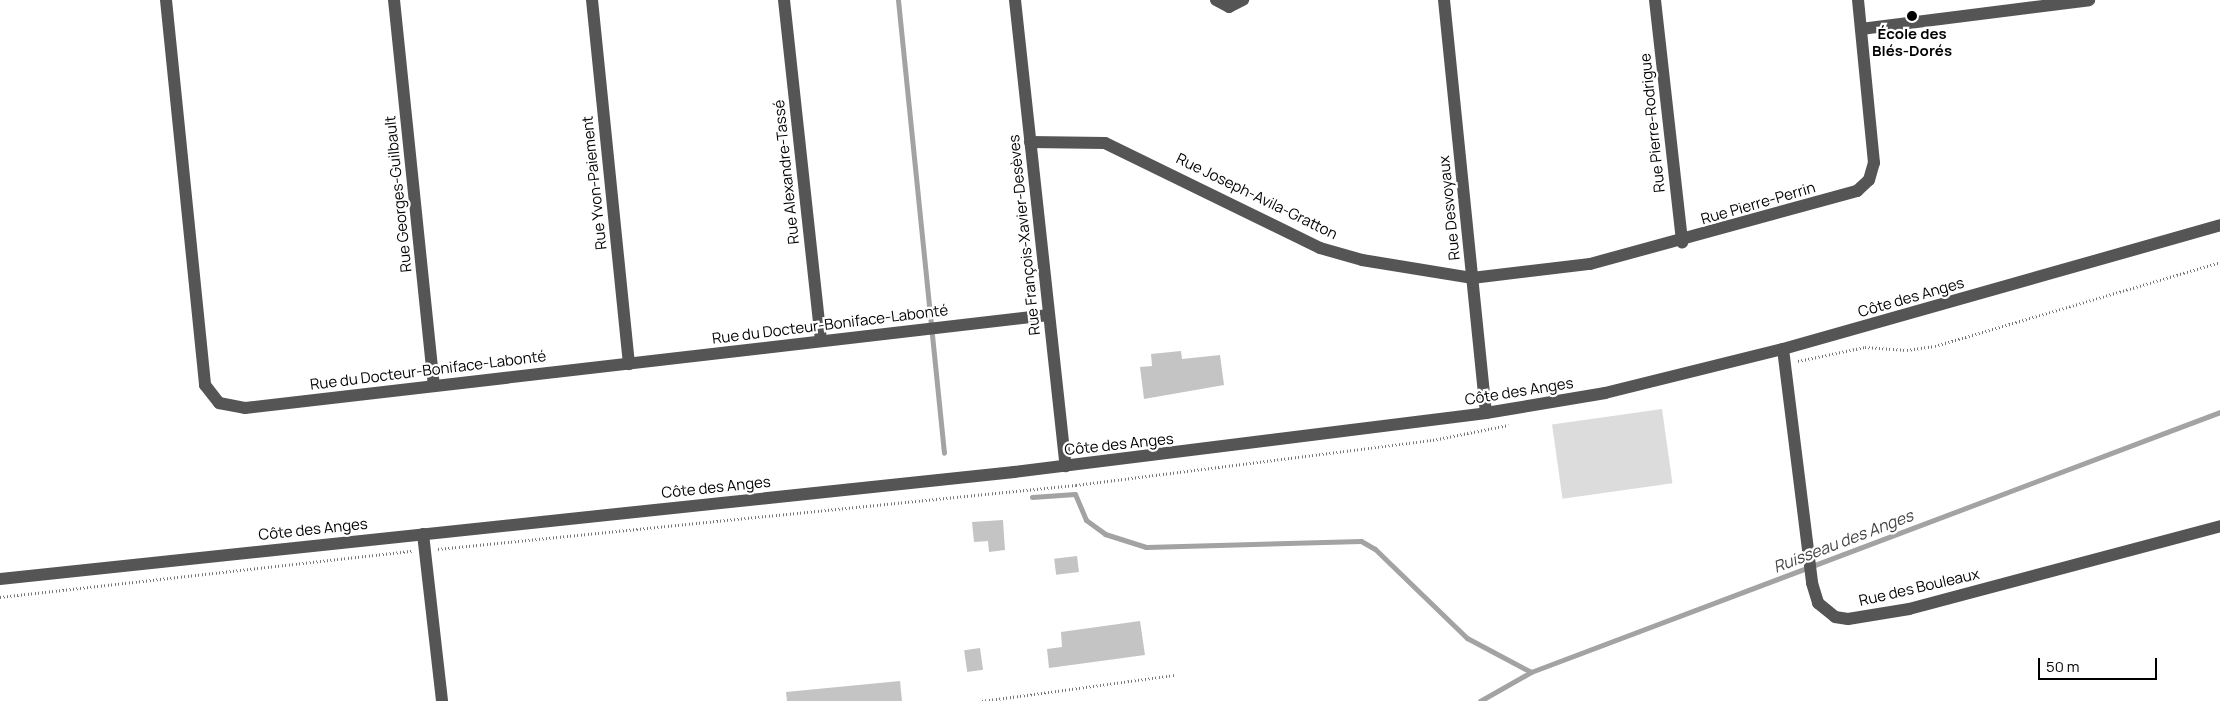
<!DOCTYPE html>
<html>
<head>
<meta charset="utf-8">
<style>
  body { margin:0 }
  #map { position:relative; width:2220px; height:701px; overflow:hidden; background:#fff; font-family:Manrope,sans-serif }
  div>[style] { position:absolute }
  .green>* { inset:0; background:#dcdcdc; transform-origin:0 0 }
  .stream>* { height:5px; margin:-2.5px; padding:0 2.5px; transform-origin:2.5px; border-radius:2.5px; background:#a3a3a3 }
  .building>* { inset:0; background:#c4c4c4; transform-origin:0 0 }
  .path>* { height:3px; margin-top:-1.5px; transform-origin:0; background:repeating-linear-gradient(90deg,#777 0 1px,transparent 0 3.5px) }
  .minor>* { height:12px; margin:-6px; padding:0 6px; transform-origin:6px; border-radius:6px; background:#555 }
  .dots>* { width:14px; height:14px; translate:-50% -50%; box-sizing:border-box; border:2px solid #fff; border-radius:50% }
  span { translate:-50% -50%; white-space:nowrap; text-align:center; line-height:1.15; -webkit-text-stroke:4.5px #fff; paint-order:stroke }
  .poi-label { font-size:15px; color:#000; font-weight:700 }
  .street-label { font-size:15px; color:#000 }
  .water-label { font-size:16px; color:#444; font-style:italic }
  .scale { position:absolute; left:2038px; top:658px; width:119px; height:22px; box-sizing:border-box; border:2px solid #000; border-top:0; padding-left:6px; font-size:15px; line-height:18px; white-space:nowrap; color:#000; -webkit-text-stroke:4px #fff; paint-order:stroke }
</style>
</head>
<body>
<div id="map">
  <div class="green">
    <div style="left:1662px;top:409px;width:75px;height:111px;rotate:82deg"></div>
  </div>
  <div class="stream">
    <div style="left:898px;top:0;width:455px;rotate:84.2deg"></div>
    <div style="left:1032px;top:497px;width:43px;rotate:-4deg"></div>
    <div style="left:1075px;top:494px;width:28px;rotate:67deg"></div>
    <div style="left:1086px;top:520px;width:24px;rotate:36deg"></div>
    <div style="left:1105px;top:534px;width:43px;rotate:17.6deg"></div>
    <div style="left:1146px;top:547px;width:215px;rotate:-1.6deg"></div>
    <div style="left:1361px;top:541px;width:16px;rotate:30deg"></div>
    <div style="left:1375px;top:549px;width:128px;rotate:44.1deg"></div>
    <div style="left:1467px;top:638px;width:72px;rotate:28deg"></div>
    <div style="left:1480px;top:701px;width:59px;rotate:-29.6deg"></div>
    <div style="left:1531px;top:672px;width:736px;rotate:-20.67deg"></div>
  </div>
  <div class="building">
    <div style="clip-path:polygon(1181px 351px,1182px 359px,1220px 355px,1224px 385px,1144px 399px,1140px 367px,1152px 366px,1151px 354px)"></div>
    <div style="clip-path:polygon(1003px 520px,1005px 550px,989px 552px,988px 541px,974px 542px,972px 522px)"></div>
    <div style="left:1077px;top:556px;width:16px;height:23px;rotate:83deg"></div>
    <div style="clip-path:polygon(1140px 621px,1145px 655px,1049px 668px,1047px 649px,1062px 647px,1061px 632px)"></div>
    <div style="left:980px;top:648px;width:22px;height:16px;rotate:82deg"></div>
    <div style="clip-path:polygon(900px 681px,902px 701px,787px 701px,786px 692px)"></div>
  </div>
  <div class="path">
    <div style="left:1798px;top:361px;width:68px;rotate:-11.8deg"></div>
    <div style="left:1865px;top:347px;width:42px;rotate:4.1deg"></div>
    <div style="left:1907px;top:350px;width:28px;rotate:-8deg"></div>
    <div style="left:1935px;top:346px;width:297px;rotate:-16.4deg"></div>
    <div style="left:438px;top:549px;width:641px;rotate:-5.73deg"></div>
    <div style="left:1076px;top:485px;width:360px;rotate:-7.2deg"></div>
    <div style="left:1433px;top:440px;width:77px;rotate:-11.2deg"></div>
    <div style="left:0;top:597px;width:415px;rotate:-6.4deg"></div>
    <div style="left:982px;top:701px;width:195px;rotate:-7.7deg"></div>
  </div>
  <div class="minor">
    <div style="left:166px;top:0;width:387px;rotate:84.2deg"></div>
    <div style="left:205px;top:385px;width:23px;rotate:52deg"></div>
    <div style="left:219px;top:403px;width:26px;rotate:11deg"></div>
    <div style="left:245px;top:408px;width:809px;rotate:-6.6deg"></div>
    <div style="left:394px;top:0;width:386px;rotate:84.1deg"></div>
    <div style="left:592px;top:0;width:366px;rotate:84.2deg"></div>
    <div style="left:784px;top:0;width:343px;rotate:83.8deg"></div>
    <div style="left:1015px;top:0;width:469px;rotate:83.8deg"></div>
    <div style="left:1216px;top:0;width:15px;rotate:28deg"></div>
    <div style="left:1229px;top:7px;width:16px;rotate:-27deg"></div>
    <div style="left:1444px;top:0;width:415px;rotate:84.2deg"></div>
    <div style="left:1655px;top:0;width:244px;rotate:83.6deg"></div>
    <div style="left:1861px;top:29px;width:230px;rotate:-7.2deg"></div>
    <div style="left:1030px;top:142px;width:75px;rotate:0.8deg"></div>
    <div style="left:1105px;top:143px;width:239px;rotate:26deg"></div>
    <div style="left:1320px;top:248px;width:44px;rotate:15.9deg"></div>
    <div style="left:1362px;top:260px;width:111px;rotate:9.3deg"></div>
    <div style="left:1472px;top:278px;width:119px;rotate:-6.8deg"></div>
    <div style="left:1590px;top:264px;width:277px;rotate:-15.3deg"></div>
    <div style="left:1857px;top:191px;width:16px;rotate:-43deg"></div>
    <div style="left:1869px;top:180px;width:18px;rotate:-74deg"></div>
    <div style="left:1874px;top:163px;width:164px;rotate:-95.6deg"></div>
    <div style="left:1783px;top:349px;width:236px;rotate:82.9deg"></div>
    <div style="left:1812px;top:583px;width:21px;rotate:73deg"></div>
    <div style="left:1818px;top:603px;width:22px;rotate:39deg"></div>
    <div style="left:1835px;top:617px;width:13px;rotate:9deg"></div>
    <div style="left:1848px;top:619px;width:62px;rotate:-9.3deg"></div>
    <div style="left:1909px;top:609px;width:322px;rotate:-14.9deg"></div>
    <div style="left:423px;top:534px;width:168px;rotate:83.5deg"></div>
    <div style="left:0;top:579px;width:1020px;rotate:-6.02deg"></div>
    <div style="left:1014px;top:472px;width:476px;rotate:-7.1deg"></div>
    <div style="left:1486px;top:413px;width:121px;rotate:-9.5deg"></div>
    <div style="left:1605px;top:393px;width:183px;rotate:-13.9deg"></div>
    <div style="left:1783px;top:349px;width:454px;rotate:-15.8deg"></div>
  </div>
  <div class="dots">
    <div style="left:1912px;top:16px;background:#000"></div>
  </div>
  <div class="poi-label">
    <span style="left:1912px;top:42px">École des<br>Blés-Dorés</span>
  </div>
  <div class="street-label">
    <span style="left:1652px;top:123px;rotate:-96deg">Rue Pierre-Rodrigue</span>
    <span style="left:786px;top:172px;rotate:-96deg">Rue Alexandre-Tassé</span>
    <span style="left:594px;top:183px;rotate:-96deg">Rue Yvon-Paiement</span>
    <span style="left:398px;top:194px;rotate:-96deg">Rue Georges-Guilbault</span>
    <span style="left:1257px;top:196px;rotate:26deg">Rue Joseph-Avila-Gratton</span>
    <span style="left:1758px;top:203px;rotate:-16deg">Rue Pierre-Perrin</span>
    <span style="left:1449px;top:208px;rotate:-96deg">Rue Desvoyaux</span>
    <span style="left:1024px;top:235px;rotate:-96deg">Rue François-Xavier-Desèves</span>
    <span style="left:1911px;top:297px;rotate:-16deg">Côte des Anges</span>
    <span style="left:830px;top:324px;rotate:-7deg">Rue du Docteur-Boniface-Labonté</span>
    <span style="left:428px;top:370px;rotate:-7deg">Rue du Docteur-Boniface-Labonté</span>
    <span style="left:1519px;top:391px;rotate:-9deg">Côte des Anges</span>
    <span style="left:1119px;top:444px;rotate:-6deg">Côte des Anges</span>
    <span style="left:716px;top:487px;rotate:-6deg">Côte des Anges</span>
    <span style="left:313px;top:529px;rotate:-6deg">Côte des Anges</span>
    <span style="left:1919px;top:587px;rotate:-13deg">Rue des Bouleaux</span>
  </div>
  <div class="water-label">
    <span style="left:1843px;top:541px;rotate:-21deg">Ruisseau des Anges</span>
  </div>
  <div class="scale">50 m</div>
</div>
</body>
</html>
